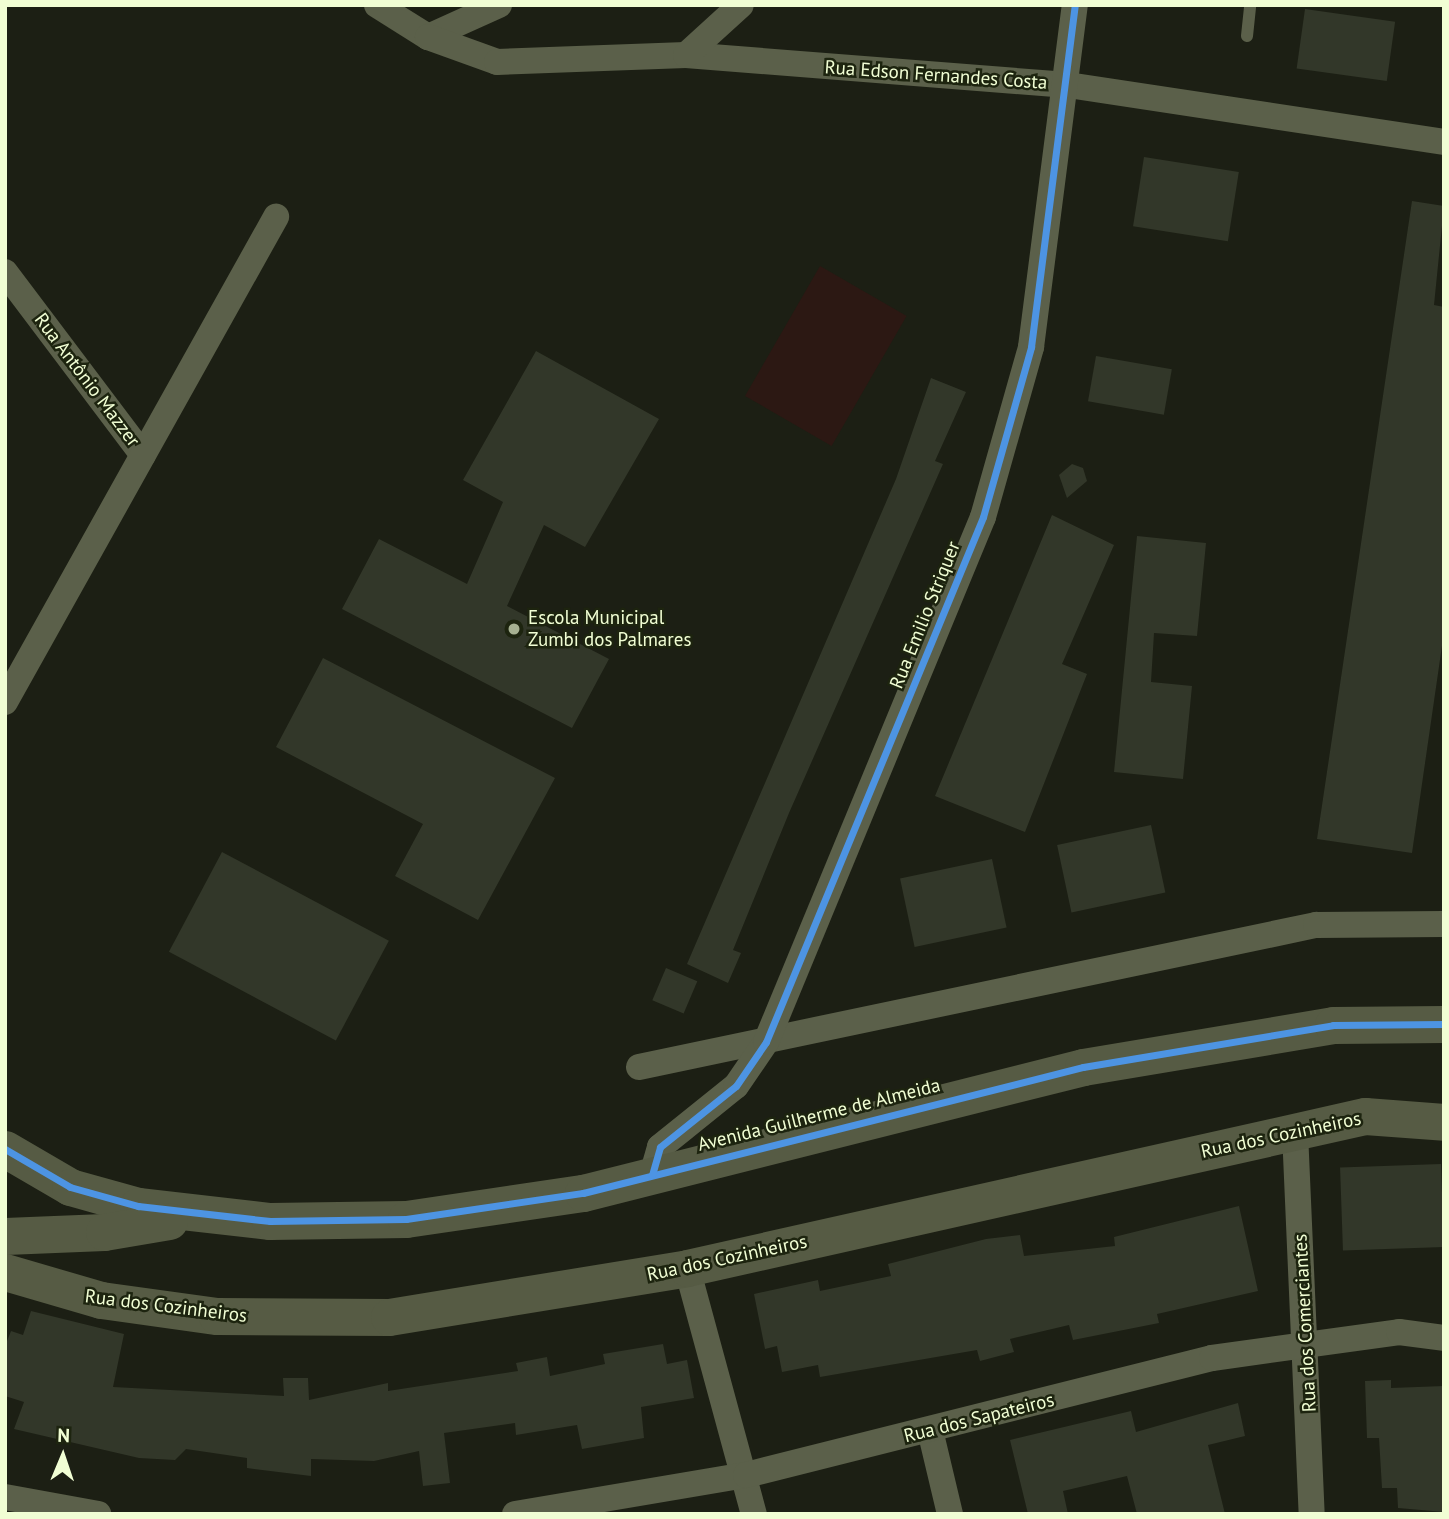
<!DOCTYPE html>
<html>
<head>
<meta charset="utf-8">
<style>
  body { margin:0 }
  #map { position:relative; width:1449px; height:1519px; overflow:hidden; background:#1c1f14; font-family:"PT Sans",sans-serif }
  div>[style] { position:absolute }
  .green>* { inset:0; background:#2c1813; transform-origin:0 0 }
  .building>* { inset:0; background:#323729; transform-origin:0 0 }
  .lane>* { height:12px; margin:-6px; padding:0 6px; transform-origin:6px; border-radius:6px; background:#5b604a }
  .street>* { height:26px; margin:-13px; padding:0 13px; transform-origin:13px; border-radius:13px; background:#5b604a }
  .secondary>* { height:37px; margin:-18.5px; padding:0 18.5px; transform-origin:18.5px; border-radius:18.5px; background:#565b44 }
  .cycleway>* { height:7px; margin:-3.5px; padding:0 3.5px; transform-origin:3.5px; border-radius:3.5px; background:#4d94e3 }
  .dots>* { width:19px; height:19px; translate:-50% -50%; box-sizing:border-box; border:4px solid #1d240f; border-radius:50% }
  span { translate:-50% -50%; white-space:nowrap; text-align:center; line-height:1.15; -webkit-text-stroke:5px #1d240f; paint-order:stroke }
  .street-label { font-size:19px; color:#f1fed4 }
  .poi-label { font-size:19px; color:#f1fed4 }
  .left { translate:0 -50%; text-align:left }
  .frame { position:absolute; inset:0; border:7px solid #f1fed4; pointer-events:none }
  .north { position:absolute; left:28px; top:1421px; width:70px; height:70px; -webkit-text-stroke:5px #1d240f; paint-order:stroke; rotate:2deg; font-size:19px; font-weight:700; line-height:28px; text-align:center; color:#f1fed4 }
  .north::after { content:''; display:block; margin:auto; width:24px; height:32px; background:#f1fed4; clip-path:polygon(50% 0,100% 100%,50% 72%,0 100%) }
</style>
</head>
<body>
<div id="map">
  <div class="green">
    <div style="left:820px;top:266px;width:100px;height:150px;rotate:30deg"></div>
  </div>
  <div class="building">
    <div style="left:1305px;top:9px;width:91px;height:60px;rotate:8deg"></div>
    <div style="left:1144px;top:157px;width:96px;height:70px;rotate:9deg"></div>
    <div style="clip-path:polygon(1412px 201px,1444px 206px,1434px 305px,1444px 307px,1444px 632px,1412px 853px,1317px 839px)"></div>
    <div style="clip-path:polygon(536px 351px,659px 419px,585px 547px,544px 525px,507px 606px,609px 659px,572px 728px,342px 609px,379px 539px,467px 584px,503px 502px,463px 480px)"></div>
    <div style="left:1096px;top:356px;width:77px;height:46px;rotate:10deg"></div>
    <div style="clip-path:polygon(931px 378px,966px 392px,935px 461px,943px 464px,789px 813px,733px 950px,741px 953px,728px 983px,687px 964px,896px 479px)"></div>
    <div style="clip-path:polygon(1072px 464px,1083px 468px,1087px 481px,1067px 498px,1059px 475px)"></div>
    <div style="clip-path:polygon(1052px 515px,1114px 545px,1062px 664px,1087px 674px,1025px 832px,935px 796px)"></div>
    <div style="clip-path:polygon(1137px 536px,1206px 543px,1197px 636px,1154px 633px,1151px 682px,1192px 686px,1183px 779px,1114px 772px)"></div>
    <div style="clip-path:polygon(323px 658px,555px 778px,478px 920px,395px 876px,423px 824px,276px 747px)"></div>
    <div style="left:1151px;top:825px;width:69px;height:96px;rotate:78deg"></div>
    <div style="left:222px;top:852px;width:189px;height:113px;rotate:28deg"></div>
    <div style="left:992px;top:859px;width:70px;height:94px;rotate:78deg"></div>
    <div style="left:666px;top:968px;width:34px;height:35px;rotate:23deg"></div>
    <div style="left:1441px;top:1164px;width:83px;height:101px;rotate:88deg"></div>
    <div style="clip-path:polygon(1239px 1206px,1258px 1291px,1157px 1314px,1159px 1323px,1073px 1340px,1069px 1325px,1010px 1339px,1014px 1352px,980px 1361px,977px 1350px,820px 1377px,818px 1365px,782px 1372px,777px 1346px,765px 1349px,754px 1294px,818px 1280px,820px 1291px,891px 1276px,888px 1264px,986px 1239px,1020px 1235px,1024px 1256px,1115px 1246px,1114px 1237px)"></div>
    <div style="clip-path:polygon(31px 1311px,124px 1334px,113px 1387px,284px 1396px,283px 1378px,308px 1378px,309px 1400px,388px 1383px,388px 1391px,518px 1371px,516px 1363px,547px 1357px,550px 1376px,605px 1364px,603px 1354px,663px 1344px,667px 1364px,687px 1360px,694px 1398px,641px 1407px,644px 1438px,582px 1449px,577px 1425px,516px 1435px,515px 1423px,444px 1433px,450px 1483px,423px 1486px,419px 1451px,374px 1461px,311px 1459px,311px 1476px,247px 1468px,247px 1458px,186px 1449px,175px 1460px,139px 1458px,14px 1429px,24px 1402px,5px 1396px,5px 1346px,11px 1331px,23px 1335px)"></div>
    <div style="clip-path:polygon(1391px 1380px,1391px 1388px,1444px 1386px,1444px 1512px,1398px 1508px,1397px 1488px,1382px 1488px,1379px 1438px,1367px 1438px,1365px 1381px)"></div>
    <div style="clip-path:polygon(1238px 1403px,1245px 1436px,1208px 1445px,1225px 1514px,1137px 1514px,1127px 1476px,1063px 1491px,1068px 1514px,1028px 1514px,1010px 1440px,1131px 1411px,1136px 1432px)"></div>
  </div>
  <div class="lane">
    <div style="left:1247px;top:36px;width:31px;rotate:-84deg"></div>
  </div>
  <div class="street">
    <div style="left:377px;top:5px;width:60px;rotate:32.1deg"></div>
    <div style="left:428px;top:37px;width:78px;rotate:-24.3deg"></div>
    <div style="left:428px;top:37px;width:73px;rotate:19.9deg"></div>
    <div style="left:497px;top:62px;width:189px;rotate:-2.1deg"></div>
    <div style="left:686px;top:55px;width:383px;rotate:4.5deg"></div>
    <div style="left:1068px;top:85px;width:380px;rotate:8.6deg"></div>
    <div style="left:686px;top:55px;width:74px;rotate:-42.3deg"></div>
    <div style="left:5px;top:272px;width:229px;rotate:53deg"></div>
    <div style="left:5px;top:702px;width:556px;rotate:-60.81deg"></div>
    <div style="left:639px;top:1067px;width:692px;rotate:-11.85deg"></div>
    <div style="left:1316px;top:925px;width:128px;rotate:-0.4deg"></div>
    <div style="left:1295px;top:1132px;width:382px;rotate:87.5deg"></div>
    <div style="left:652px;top:1175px;width:29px;rotate:-74deg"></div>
    <div style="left:660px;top:1147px;width:97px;rotate:-38.8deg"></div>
    <div style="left:736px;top:1086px;width:53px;rotate:-55.7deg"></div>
    <div style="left:766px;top:1042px;width:568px;rotate:-67.54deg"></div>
    <div style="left:983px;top:517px;width:177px;rotate:-74.2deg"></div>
    <div style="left:1031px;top:347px;width:345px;rotate:-82.7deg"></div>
    <div style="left:687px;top:1268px;width:255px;rotate:74.8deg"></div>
    <div style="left:930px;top:1430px;width:86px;rotate:76.6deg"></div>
    <div style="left:5px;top:1497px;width:95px;rotate:10.4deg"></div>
    <div style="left:515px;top:1514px;width:234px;rotate:-9.6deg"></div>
    <div style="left:746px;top:1475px;width:480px;rotate:-14.1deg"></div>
    <div style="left:1212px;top:1358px;width:189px;rotate:-7.9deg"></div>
    <div style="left:1399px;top:1332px;width:45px;rotate:7.6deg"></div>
  </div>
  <div class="secondary">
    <div style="left:5px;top:1149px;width:75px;rotate:30.3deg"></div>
    <div style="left:70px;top:1187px;width:71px;rotate:15.6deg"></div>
    <div style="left:138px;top:1206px;width:133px;rotate:6.5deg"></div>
    <div style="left:270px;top:1221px;width:136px;rotate:-0.8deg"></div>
    <div style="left:406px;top:1219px;width:179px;rotate:-8.4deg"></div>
    <div style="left:583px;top:1193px;width:516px;rotate:-14.14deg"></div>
    <div style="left:1083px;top:1067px;width:254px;rotate:-9.5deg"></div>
    <div style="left:1333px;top:1025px;width:111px;rotate:-0.5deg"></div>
    <div style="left:5px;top:1236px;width:99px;rotate:-2.3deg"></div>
    <div style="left:104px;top:1232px;width:66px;rotate:-9.6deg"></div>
    <div style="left:5px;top:1272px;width:100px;rotate:16.3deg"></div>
    <div style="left:101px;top:1300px;width:117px;rotate:7.9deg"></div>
    <div style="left:217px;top:1316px;width:172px;rotate:0.3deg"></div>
    <div style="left:389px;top:1317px;width:302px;rotate:-9.3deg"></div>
    <div style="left:687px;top:1268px;width:695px;rotate:-12.64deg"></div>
    <div style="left:1365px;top:1116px;width:79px;rotate:4.3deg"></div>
  </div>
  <div class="cycleway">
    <div style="left:5px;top:1149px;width:75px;rotate:30.3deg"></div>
    <div style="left:70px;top:1187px;width:71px;rotate:15.6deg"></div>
    <div style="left:138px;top:1206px;width:133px;rotate:6.5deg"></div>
    <div style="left:270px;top:1221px;width:136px;rotate:-0.8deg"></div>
    <div style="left:406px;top:1219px;width:179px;rotate:-8.4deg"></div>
    <div style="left:583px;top:1193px;width:516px;rotate:-14.14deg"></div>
    <div style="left:1083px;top:1067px;width:254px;rotate:-9.5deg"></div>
    <div style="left:1333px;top:1025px;width:111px;rotate:-0.5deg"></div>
    <div style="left:652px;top:1175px;width:29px;rotate:-74deg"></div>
    <div style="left:660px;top:1147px;width:97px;rotate:-38.8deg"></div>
    <div style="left:736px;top:1086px;width:53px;rotate:-55.7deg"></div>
    <div style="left:766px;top:1042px;width:568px;rotate:-67.54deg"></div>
    <div style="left:983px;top:517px;width:177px;rotate:-74.2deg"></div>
    <div style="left:1031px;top:347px;width:345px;rotate:-82.7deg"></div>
  </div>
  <div class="dots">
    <div style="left:514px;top:629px;background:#a6b091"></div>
  </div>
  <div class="street-label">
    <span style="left:936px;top:75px;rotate:4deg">Rua Edson Fernandes Costa</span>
    <span style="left:87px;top:380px;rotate:53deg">Rua Antônio Mazzer</span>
    <span style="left:925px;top:615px;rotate:-68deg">Rua Emilio Striquer</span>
    <span style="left:819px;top:1115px;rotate:-14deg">Avenida Guilherme de Almeida</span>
    <span style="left:1281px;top:1135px;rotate:-12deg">Rua dos Cozinheiros</span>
    <span style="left:727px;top:1258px;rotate:-12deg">Rua dos Cozinheiros</span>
    <span style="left:166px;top:1306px;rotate:7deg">Rua dos Cozinheiros</span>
    <span style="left:1305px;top:1323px;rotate:-93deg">Rua dos Comerciantes</span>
    <span style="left:979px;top:1418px;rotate:-14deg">Rua dos Sapateiros</span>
  </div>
  <div class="poi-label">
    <span class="left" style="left:528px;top:629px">Escola Municipal<br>Zumbi dos Palmares</span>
  </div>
  <div class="frame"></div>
  <div class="north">N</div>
</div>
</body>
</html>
